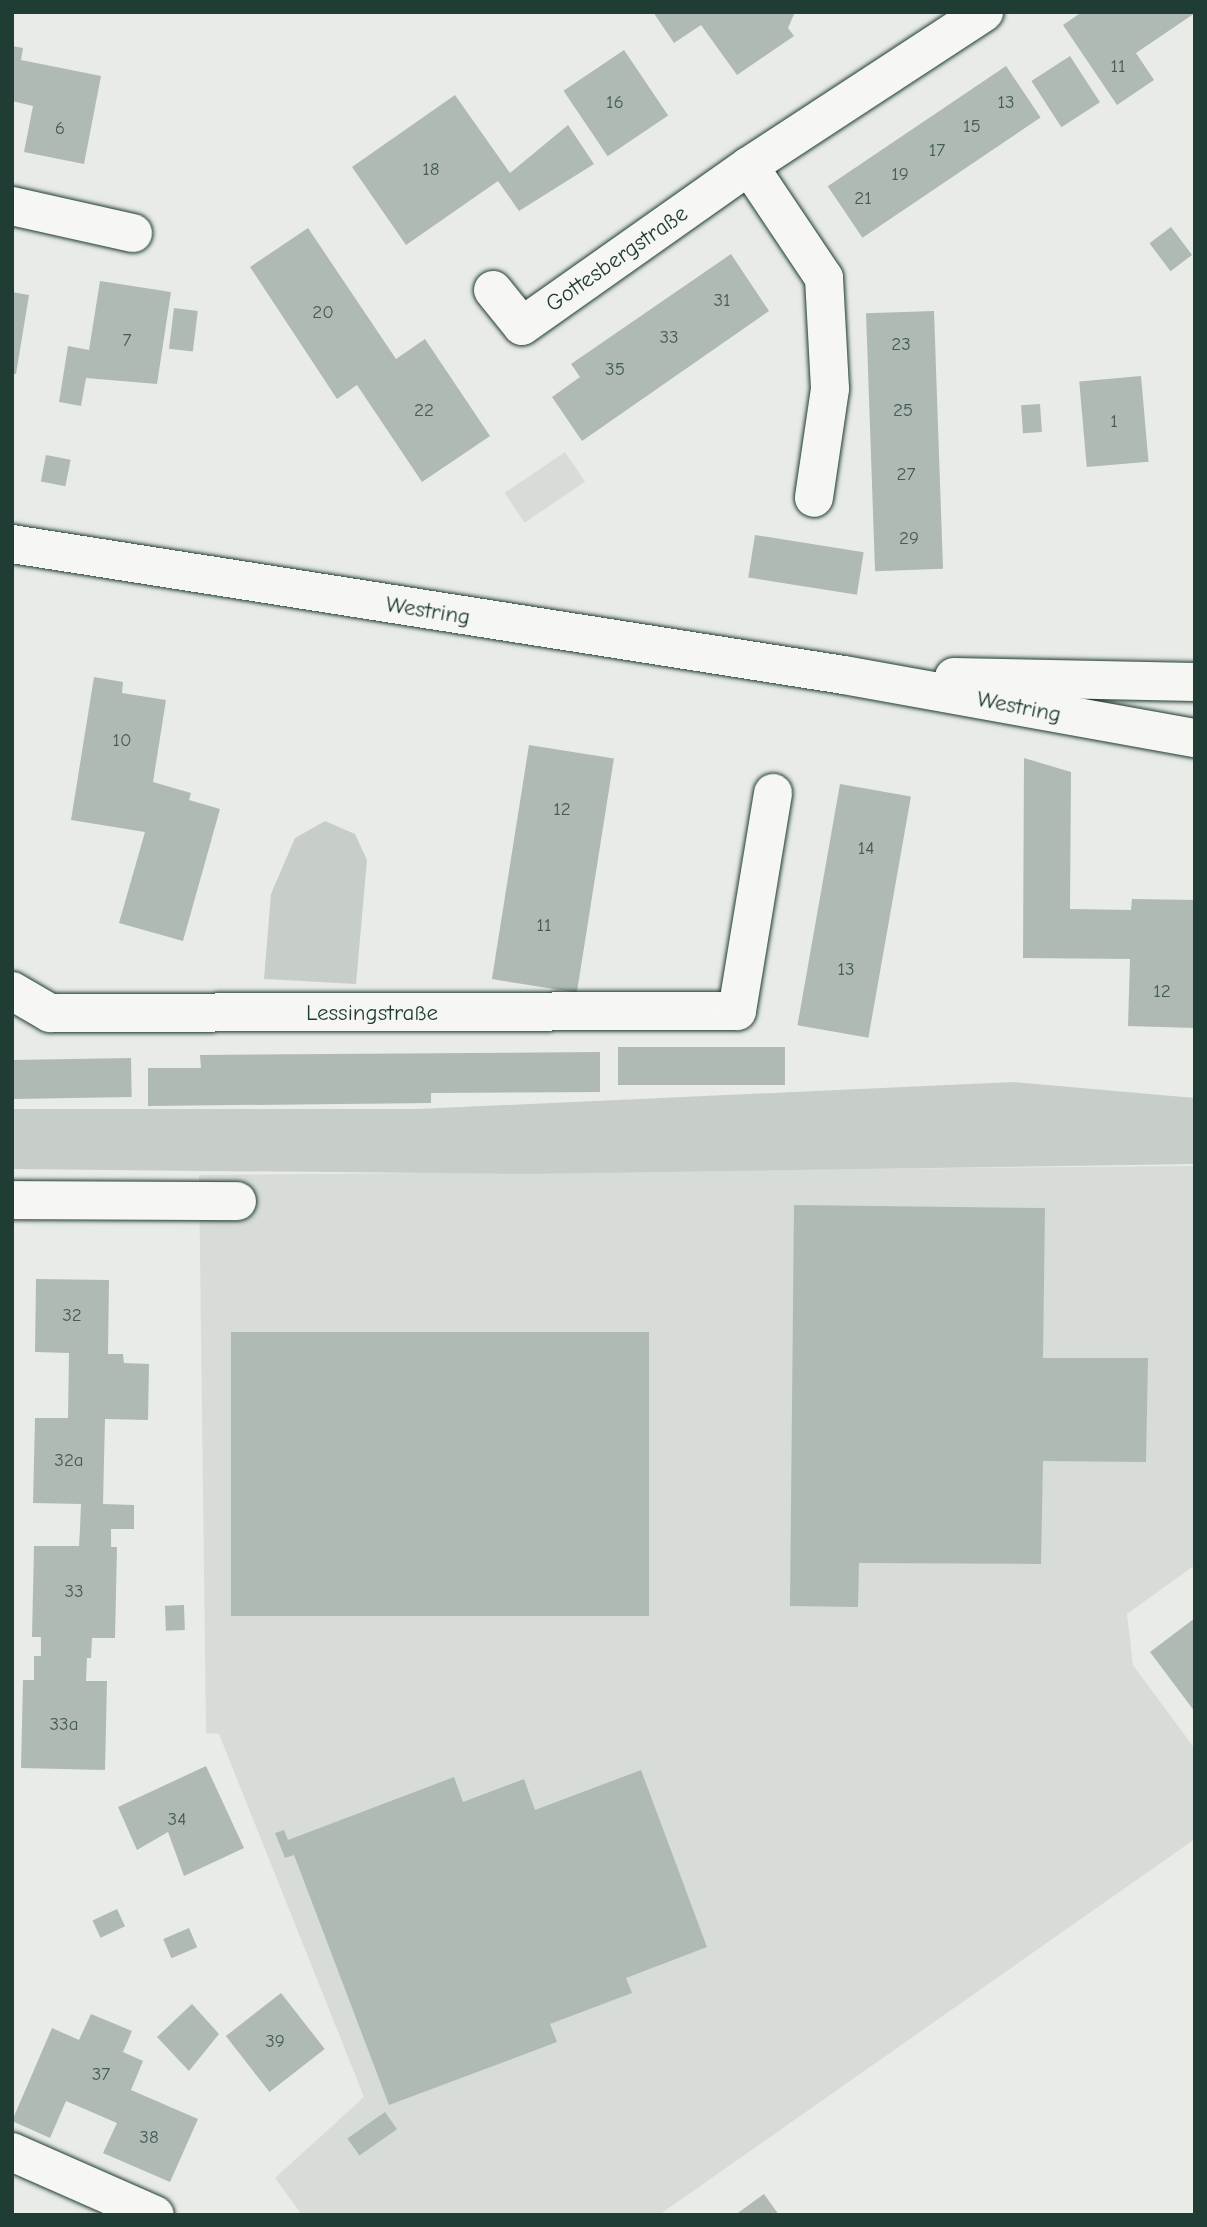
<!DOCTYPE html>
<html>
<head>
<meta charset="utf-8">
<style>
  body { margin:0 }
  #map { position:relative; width:1207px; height:2227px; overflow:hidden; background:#e9ebe7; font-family:"Comic Neue",sans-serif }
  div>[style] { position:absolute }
  .built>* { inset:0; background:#d8dcd8; transform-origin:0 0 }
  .green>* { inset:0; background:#c7cec9 }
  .building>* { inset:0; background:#b0bab5; transform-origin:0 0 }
  .roads { filter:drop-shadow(0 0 2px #1f3d34) drop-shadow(0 0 2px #1f3d34) }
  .minor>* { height:38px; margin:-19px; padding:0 19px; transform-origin:19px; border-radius:19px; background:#f6f6f2 }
  .major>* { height:38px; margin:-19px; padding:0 19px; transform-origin:19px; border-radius:19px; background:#f6f6f2 }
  span { translate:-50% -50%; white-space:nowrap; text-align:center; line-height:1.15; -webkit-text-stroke:5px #f6f6f2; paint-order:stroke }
  .number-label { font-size:19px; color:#435c54 }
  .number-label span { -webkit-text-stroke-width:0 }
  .street-label { font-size:23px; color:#1f3d34 }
  .frame { position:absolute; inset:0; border:14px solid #1f3d34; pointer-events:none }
</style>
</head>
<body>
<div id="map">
  <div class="built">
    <div style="left:565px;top:452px;width:36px;height:73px;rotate:56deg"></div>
    <div style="clip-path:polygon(1195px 1166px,1195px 1565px,1127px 1614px,1133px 1665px,1195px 1749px,1195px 1839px,659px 2215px,302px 2215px,275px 2178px,364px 2097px,219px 1734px,206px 1733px,199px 1175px)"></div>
  </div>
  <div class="green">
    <div style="clip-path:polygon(325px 821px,355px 834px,367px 860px,356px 984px,264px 979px,271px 894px,295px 838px)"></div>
    <div style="clip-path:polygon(1013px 1082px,1195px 1098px,1195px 1164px,524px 1174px,12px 1169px,12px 1109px,418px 1109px)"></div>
  </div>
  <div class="building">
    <div style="clip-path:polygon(653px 12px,795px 12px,788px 28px,794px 36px,737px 75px,701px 25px,674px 43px)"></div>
    <div style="clip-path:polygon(1082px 12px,1195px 12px,1195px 13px,1136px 53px,1154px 80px,1117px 105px,1063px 25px)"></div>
    <div style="clip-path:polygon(12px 46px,23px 48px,21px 60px,101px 76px,84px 164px,24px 152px,33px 106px,12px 101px)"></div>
    <div style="left:624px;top:50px;width:79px;height:73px;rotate:56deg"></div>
    <div style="left:1070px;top:56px;width:55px;height:46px;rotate:57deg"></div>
    <div style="left:1006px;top:66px;width:62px;height:215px;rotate:56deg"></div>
    <div style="clip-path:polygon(455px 95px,510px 173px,568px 125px,594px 164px,519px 211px,498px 181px,406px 245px,352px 167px)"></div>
    <div style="left:1171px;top:227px;width:35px;height:27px;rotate:53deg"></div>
    <div style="clip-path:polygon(308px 228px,396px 359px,425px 339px,490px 436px,422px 482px,357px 385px,337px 399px,250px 267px)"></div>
    <div style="clip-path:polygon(731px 254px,769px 311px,582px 441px,552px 397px,580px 377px,571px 364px)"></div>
    <div style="clip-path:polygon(100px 281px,171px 292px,157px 384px,86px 378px,81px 406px,59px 402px,68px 346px,89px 350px)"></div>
    <div style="clip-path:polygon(12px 292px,29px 295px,16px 374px,12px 374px)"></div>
    <div style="left:174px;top:308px;width:24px;height:41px;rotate:7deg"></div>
    <div style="left:934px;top:311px;width:258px;height:68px;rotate:88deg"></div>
    <div style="left:1141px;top:376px;width:86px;height:62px;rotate:85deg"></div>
    <div style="left:1040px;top:404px;width:28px;height:19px;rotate:86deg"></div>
    <div style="left:46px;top:455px;width:25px;height:27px;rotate:11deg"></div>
    <div style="left:755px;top:535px;width:110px;height:43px;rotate:9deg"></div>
    <div style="clip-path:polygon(94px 677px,123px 682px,122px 693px,166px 700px,153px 782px,191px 793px,189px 800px,220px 809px,183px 941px,119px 923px,145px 832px,71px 820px)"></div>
    <div style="left:529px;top:745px;width:86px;height:237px;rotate:9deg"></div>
    <div style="clip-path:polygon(1024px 758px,1071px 772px,1070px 909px,1131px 910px,1132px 899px,1195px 900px,1195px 1028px,1128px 1026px,1130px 959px,1023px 958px)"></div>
    <div style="left:840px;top:784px;width:72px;height:245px;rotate:10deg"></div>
    <div style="left:785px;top:1047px;width:38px;height:167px;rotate:90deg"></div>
    <div style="clip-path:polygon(600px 1052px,600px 1092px,431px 1093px,431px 1103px,148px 1106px,148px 1068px,201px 1068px,200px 1055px)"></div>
    <div style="left:131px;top:1058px;width:39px;height:119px;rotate:89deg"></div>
    <div style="clip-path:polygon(794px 1205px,1045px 1208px,1043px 1358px,1148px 1358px,1146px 1462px,1043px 1461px,1041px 1564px,859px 1563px,858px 1607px,790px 1606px)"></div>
    <div style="clip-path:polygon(36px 1279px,109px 1280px,108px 1354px,123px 1354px,124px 1363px,149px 1364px,148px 1420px,105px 1419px,103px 1504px,134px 1505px,134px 1529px,111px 1529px,111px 1547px,117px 1547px,115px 1638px,92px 1638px,91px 1658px,87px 1658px,86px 1681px,107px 1681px,105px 1770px,21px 1768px,23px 1680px,34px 1680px,34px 1656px,41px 1656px,41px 1637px,32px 1637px,34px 1546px,79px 1546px,80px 1528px,81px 1504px,33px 1503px,35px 1418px,68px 1418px,69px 1353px,35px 1352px)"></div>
    <div style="left:231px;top:1332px;width:418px;height:284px"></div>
    <div style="left:184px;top:1605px;width:25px;height:19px;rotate:88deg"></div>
    <div style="clip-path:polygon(1195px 1618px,1195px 1712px,1150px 1652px)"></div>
    <div style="clip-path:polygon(206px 1766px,244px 1848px,184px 1876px,168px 1832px,137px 1850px,118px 1807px)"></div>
    <div style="clip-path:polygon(641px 1770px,707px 1947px,626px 1978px,632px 1993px,550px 2024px,557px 2042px,389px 2105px,294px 1855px,285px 1858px,275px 1833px,284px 1830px,288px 1840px,454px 1777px,463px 1802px,524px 1779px,535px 1810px)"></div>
    <div style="left:117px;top:1909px;width:19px;height:27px;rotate:65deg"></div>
    <div style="left:189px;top:1928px;width:21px;height:28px;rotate:67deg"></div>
    <div style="left:281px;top:1993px;width:71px;height:70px;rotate:52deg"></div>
    <div style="clip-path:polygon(192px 2004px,219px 2034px,189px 2071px,157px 2037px)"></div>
    <div style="clip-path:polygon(91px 2014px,132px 2031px,123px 2052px,143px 2061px,131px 2090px,198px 2119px,170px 2182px,103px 2153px,117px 2123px,66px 2101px,50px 2138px,12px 2121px,52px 2028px,79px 2040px)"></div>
    <div style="left:385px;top:2112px;width:21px;height:46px;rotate:55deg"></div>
    <div style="clip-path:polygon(764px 2194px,779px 2215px,735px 2215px)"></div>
  </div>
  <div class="roads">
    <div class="minor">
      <div style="left:749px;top:166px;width:135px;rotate:56.2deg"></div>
      <div style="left:824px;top:278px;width:111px;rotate:86.9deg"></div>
      <div style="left:830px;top:389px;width:110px;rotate:98.4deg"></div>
      <div style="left:12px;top:206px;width:124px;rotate:12.6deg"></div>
      <div style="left:493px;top:290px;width:46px;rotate:51.1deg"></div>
      <div style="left:522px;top:326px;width:278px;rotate:-35.2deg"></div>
      <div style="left:749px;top:166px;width:281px;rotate:-33.2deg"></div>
      <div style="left:12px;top:991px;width:44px;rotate:30.1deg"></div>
      <div style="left:50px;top:1013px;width:687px;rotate:-0.17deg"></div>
      <div style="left:737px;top:1011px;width:221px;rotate:-80.6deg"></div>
      <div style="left:12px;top:1200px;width:225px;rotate:0.3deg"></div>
      <div style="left:12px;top:2152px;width:156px;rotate:23.8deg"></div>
    </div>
    <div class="major">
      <div style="left:12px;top:544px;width:842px;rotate:8.95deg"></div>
      <div style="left:844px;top:675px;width:357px;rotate:10.2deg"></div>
      <div style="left:954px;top:677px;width:241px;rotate:1.2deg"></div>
    </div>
  </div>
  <div class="number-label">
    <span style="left:1118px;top:67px">11</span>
    <span style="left:615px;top:103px">16</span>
    <span style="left:1006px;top:103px">13</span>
    <span style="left:972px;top:127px">15</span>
    <span style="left:60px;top:129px">6</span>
    <span style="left:937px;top:151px">17</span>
    <span style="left:431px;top:170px">18</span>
    <span style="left:900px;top:175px">19</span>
    <span style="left:863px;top:199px">21</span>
    <span style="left:722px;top:301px">31</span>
    <span style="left:323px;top:313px">20</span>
    <span style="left:669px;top:338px">33</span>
    <span style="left:127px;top:341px">7</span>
    <span style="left:901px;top:345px">23</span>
    <span style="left:615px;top:370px">35</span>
    <span style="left:424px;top:411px">22</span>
    <span style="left:903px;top:411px">25</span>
    <span style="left:1114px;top:422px">1</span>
    <span style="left:906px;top:475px">27</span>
    <span style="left:909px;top:539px">29</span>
    <span style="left:122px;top:741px">10</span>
    <span style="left:562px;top:810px">12</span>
    <span style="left:866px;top:849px">14</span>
    <span style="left:544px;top:926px">11</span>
    <span style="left:846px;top:970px">13</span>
    <span style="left:1162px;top:992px">12</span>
    <span style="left:72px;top:1316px">32</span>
    <span style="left:69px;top:1461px">32a</span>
    <span style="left:74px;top:1592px">33</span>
    <span style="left:64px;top:1725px">33a</span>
    <span style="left:177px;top:1820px">34</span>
    <span style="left:275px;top:2042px">39</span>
    <span style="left:101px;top:2075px">37</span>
    <span style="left:149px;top:2138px">38</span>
  </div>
  <div class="street-label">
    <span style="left:617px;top:259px;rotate:-35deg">Gottesbergstraße</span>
    <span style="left:428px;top:611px;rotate:9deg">Westring</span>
    <span style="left:1019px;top:707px;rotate:11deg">Westring</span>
    <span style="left:372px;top:1013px">Lessingstraße</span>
  </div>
  <div class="frame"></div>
</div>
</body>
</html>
